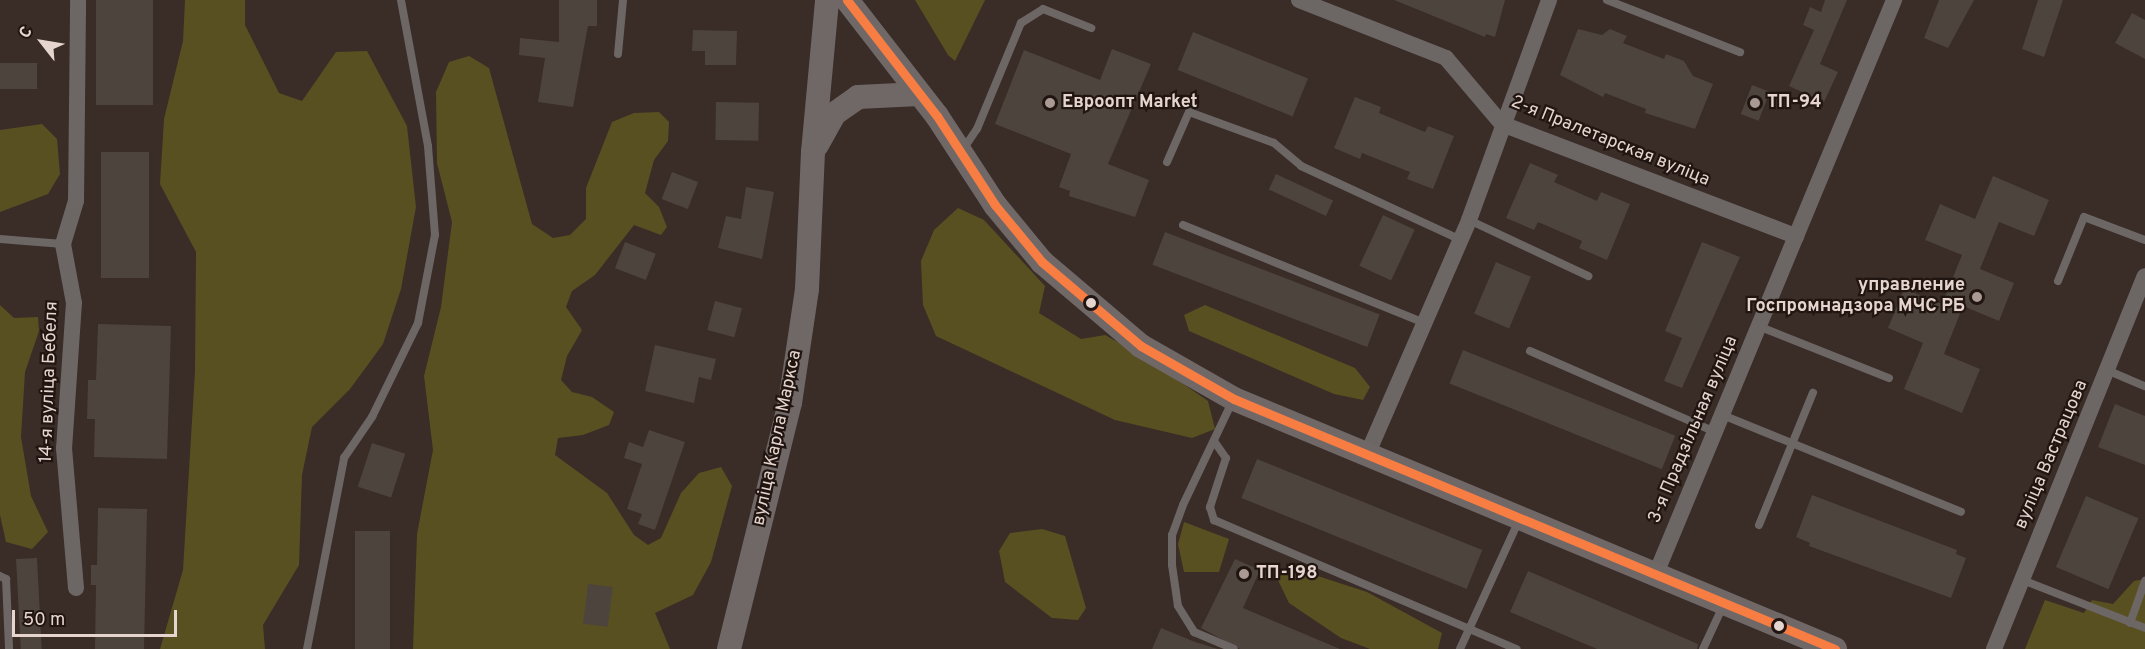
<!DOCTYPE html>
<html>
<head>
<meta charset="utf-8">
<style>
  body { margin:0 }
  #map { position:relative; width:2145px; height:649px; overflow:hidden; background:#3a2c27; font-family:Overpass,sans-serif }
  div>[style] { position:absolute }
  .green>* { inset:0; background:#595021 }
  .building>* { inset:0; background:#4d443d; transform-origin:0 0 }
  .service>* { height:8px; margin:-4px; padding:0 4px; transform-origin:4px; border-radius:4px; background:#6c6665 }
  .minor>* { height:16px; margin:-8px; padding:0 8px; transform-origin:8px; border-radius:8px; background:#6c6665 }
  .secondary>* { height:24px; margin:-12px; padding:0 12px; transform-origin:12px; border-radius:12px; background:#706867 }
  .bus-1>* { height:9px; margin:-4.5px; padding:0 4.5px; transform-origin:4.5px; border-radius:4.5px; background:#f77d43 }
  .dots>* { width:16px; height:16px; translate:-50% -50%; box-sizing:border-box; border:3px solid #201510; border-radius:50% }
  span { translate:-50% -50%; white-space:nowrap; text-align:center; line-height:1.15; -webkit-text-stroke:4.5px #201510; paint-order:stroke }
  .poi-label { font-size:18px; color:#e6d5cf; font-weight:700 }
  .left { translate:0 -50%; text-align:left }
  .right { translate:-100% -50%; text-align:right }
  .street-label { font-size:18px; color:#e6d5cf }
  .north { position:absolute; left:12px; top:12px; width:60px; height:60px; -webkit-text-stroke:4px #201510; paint-order:stroke; rotate:301deg; font-size:16px; font-weight:700; line-height:24px; text-align:center; color:#e6d5cf }
  .north::after { content:''; display:block; margin:auto; width:21px; height:27px; background:#e6d5cf; clip-path:polygon(50% 0,100% 100%,50% 72%,0 100%) }
  .scale { position:absolute; left:12px; top:610px; width:165px; height:27px; box-sizing:border-box; border:3px solid #e6d5cf; border-top:0; padding-left:8px; font-size:18px; line-height:21px; white-space:nowrap; color:#e6d5cf; -webkit-text-stroke:4px #201510; paint-order:stroke }
</style>
</head>
<body>
<div id="map">
  <div class="green">
    <div style="clip-path:polygon(185px 0,245px 0,245px 25px,279px 93px,302px 101px,336px 52px,367px 51px,407px 126px,416px 207px,401px 289px,383px 344px,350px 389px,312px 427px,302px 475px,299px 565px,263px 625px,265px 649px,160px 649px,183px 570px,195px 371px,196px 252px,160px 184px,164px 119px,183px 41px)"></div>
    <div style="clip-path:polygon(915px 0,985px 0,955px 61px,948px 55px)"></div>
    <div style="clip-path:polygon(469px 56px,489px 68px,532px 224px,553px 238px,570px 235px,586px 219px,586px 188px,612px 122px,634px 113px,659px 112px,669px 122px,668px 141px,654px 160px,645px 193px,659px 207px,667px 227px,661px 235px,634px 225px,595px 275px,572px 291px,566px 307px,582px 330px,567px 356px,561px 380px,572px 392px,592px 397px,614px 412px,609px 425px,583px 435px,558px 438px,555px 455px,607px 493px,634px 535px,648px 545px,661px 538px,681px 493px,699px 473px,721px 467px,732px 486px,711px 562px,693px 595px,655px 613px,670px 649px,413px 649px,417px 534px,433px 450px,424px 376px,441px 307px,452px 222px,437px 163px,436px 92px,449px 62px)"></div>
    <div style="clip-path:polygon(42px 124px,57px 139px,60px 174px,48px 194px,0 212px,0 130px)"></div>
    <div style="clip-path:polygon(958px 208px,984px 220px,1045px 286px,1039px 313px,1081px 339px,1105px 335px,1143px 356px,1208px 401px,1215px 429px,1192px 438px,1115px 420px,936px 336px,923px 305px,921px 261px,934px 230px)"></div>
    <div style="clip-path:polygon(0 271px,0 305px,14px 318px,38px 317px,39px 331px,25px 372px,21px 437px,31px 496px,48px 532px,32px 549px,6px 542px,0 515px)"></div>
    <div style="clip-path:polygon(1205px 305px,1355px 368px,1370px 387px,1363px 400px,1334px 394px,1189px 331px,1184px 315px)"></div>
    <div style="clip-path:polygon(1184px 522px,1229px 539px,1219px 572px,1184px 572px,1178px 544px)"></div>
    <div style="clip-path:polygon(1042px 529px,1065px 536px,1086px 608px,1078px 620px,1052px 618px,1005px 582px,999px 551px,1010px 533px)"></div>
    <div style="clip-path:polygon(1290px 567px,1367px 592px,1442px 633px,1438px 649px,1370px 649px,1341px 638px,1289px 603px,1276px 576px)"></div>
    <div style="clip-path:polygon(2145px 579px,2145px 649px,2025px 649px,2045px 600px,2084px 613px,2092px 600px,2113px 604px,2134px 581px)"></div>
  </div>
  <div class="building">
    <div style="left:96px;top:0;width:57px;height:105px"></div>
    <div style="clip-path:polygon(559px 0,597px 0,597px 26px,588px 26px,573px 107px,538px 102px,545px 58px,519px 55px,520px 38px,559px 42px)"></div>
    <div style="clip-path:polygon(1394px 0,1505px 0,1495px 37px,1486px 34px,1485px 37px)"></div>
    <div style="clip-path:polygon(1825px 0,1847px 0,1820px 64px,1838px 72px,1824px 102px,1789px 86px,1814px 30px,1803px 25px,1810px 7px,1821px 12px)"></div>
    <div style="clip-path:polygon(1939px 0,1974px 0,1948px 48px,1924px 38px)"></div>
    <div style="clip-path:polygon(2038px 0,2063px 0,2044px 57px,2022px 49px)"></div>
    <div style="clip-path:polygon(2132px 13px,2145px 20px,2145px 59px,2115px 43px)"></div>
    <div style="clip-path:polygon(1578px 29px,1602px 35px,1610px 29px,1627px 36px,1623px 43px,1664px 59px,1666px 54px,1684px 61px,1693px 76px,1713px 84px,1695px 129px,1645px 113px,1646px 109px,1605px 93px,1603px 97px,1560px 75px)"></div>
    <div style="clip-path:polygon(693px 30px,737px 31px,736px 65px,705px 65px,705px 51px,692px 51px)"></div>
    <div style="left:1193px;top:32px;width:124px;height:41px;rotate:22deg"></div>
    <div style="clip-path:polygon(1112px 49px,1151px 64px,1108px 164px,1149px 180px,1135px 217px,1069px 196px,1070px 191px,1059px 187px,1071px 154px,995px 124px,1024px 50px,1100px 80px)"></div>
    <div style="left:0;top:63px;width:37px;height:26px"></div>
    <div style="left:1752px;top:85px;width:19px;height:31px;rotate:21deg"></div>
    <div style="clip-path:polygon(1355px 97px,1381px 107px,1379px 113px,1425px 132px,1428px 126px,1454px 136px,1433px 189px,1407px 179px,1410px 172px,1362px 153px,1360px 159px,1334px 148px)"></div>
    <div style="left:716px;top:102px;width:43px;height:38px;rotate:1deg"></div>
    <div style="left:101px;top:152px;width:48px;height:126px"></div>
    <div style="clip-path:polygon(1530px 163px,1558px 175px,1554px 182px,1597px 201px,1601px 192px,1630px 204px,1607px 260px,1579px 248px,1582px 241px,1538px 222px,1534px 230px,1506px 218px)"></div>
    <div style="left:672px;top:172px;width:28px;height:29px;rotate:21deg"></div>
    <div style="left:1276px;top:174px;width:63px;height:17px;rotate:25deg"></div>
    <div style="clip-path:polygon(1993px 176px,2049px 200px,2034px 236px,1999px 222px,1980px 269px,2014px 283px,1999px 321px,1963px 306px,1944px 354px,1980px 369px,1962px 413px,1904px 389px,1923px 343px,1888px 328px,1904px 289px,1942px 304px,1962px 255px,1925px 240px,1940px 204px,1975px 219px)"></div>
    <div style="clip-path:polygon(746px 187px,774px 192px,762px 259px,718px 248px,726px 216px,741px 219px)"></div>
    <div style="left:1383px;top:215px;width:35px;height:56px;rotate:25deg"></div>
    <div style="left:1165px;top:232px;width:230px;height:35px;rotate:21deg"></div>
    <div style="left:625px;top:242px;width:33px;height:28px;rotate:21deg"></div>
    <div style="clip-path:polygon(1702px 242px,1740px 257px,1682px 388px,1664px 381px,1682px 338px,1665px 331px)"></div>
    <div style="left:1496px;top:262px;width:38px;height:56px;rotate:23deg"></div>
    <div style="left:715px;top:301px;width:28px;height:30px;rotate:15deg"></div>
    <div style="clip-path:polygon(98px 324px,171px 326px,167px 459px,94px 457px,95px 419px,87px 419px,88px 380px,96px 380px)"></div>
    <div style="clip-path:polygon(655px 345px,716px 359px,711px 380px,699px 377px,694px 403px,645px 391px)"></div>
    <div style="left:1463px;top:350px;width:229px;height:36px;rotate:22deg"></div>
    <div style="clip-path:polygon(2115px 404px,2145px 416px,2145px 465px,2098px 447px)"></div>
    <div style="clip-path:polygon(649px 430px,685px 442px,655px 530px,638px 524px,642px 514px,627px 509px,642px 464px,624px 458px,629px 442px,643px 447px)"></div>
    <div style="left:372px;top:443px;width:35px;height:46px;rotate:18deg"></div>
    <div style="left:1257px;top:459px;width:243px;height:42px;rotate:22deg"></div>
    <div style="clip-path:polygon(1812px 495px,1957px 550px,1956px 554px,1966px 558px,1951px 598px,1809px 546px,1810px 543px,1796px 537px)"></div>
    <div style="left:2086px;top:496px;width:57px;height:77px;rotate:23deg"></div>
    <div style="clip-path:polygon(98px 508px,147px 509px,144px 649px,95px 649px,96px 585px,91px 585px,91px 565px,97px 565px)"></div>
    <div style="left:355px;top:531px;width:35px;height:118px"></div>
    <div style="left:37px;top:558px;width:91px;height:21px;rotate:87deg"></div>
    <div style="clip-path:polygon(1235px 559px,1260px 570px,1243px 608px,1340px 649px,1240px 649px,1201px 628px)"></div>
    <div style="clip-path:polygon(1528px 571px,1698px 644px,1697px 649px,1597px 649px,1510px 612px)"></div>
    <div style="left:588px;top:584px;width:25px;height:40px;rotate:7deg"></div>
    <div style="clip-path:polygon(1161px 628px,1195px 642px,1218px 649px,1152px 649px)"></div>
  </div>
  <div class="service">
    <div style="left:1607px;top:0;width:143px;rotate:21.4deg"></div>
    <div style="left:618px;top:54px;width:54px;rotate:-84.7deg"></div>
    <div style="left:962px;top:151px;width:27px;rotate:-56deg"></div>
    <div style="left:977px;top:129px;width:115px;rotate:-67.5deg"></div>
    <div style="left:1021px;top:23px;width:26px;rotate:-32deg"></div>
    <div style="left:1043px;top:9px;width:52px;rotate:21.6deg"></div>
    <div style="left:1167px;top:162px;width:55px;rotate:-66.3deg"></div>
    <div style="left:1189px;top:112px;width:90px;rotate:20deg"></div>
    <div style="left:1274px;top:143px;width:35px;rotate:40deg"></div>
    <div style="left:1301px;top:166px;width:176px;rotate:24.8deg"></div>
    <div style="left:1469px;top:220px;width:132px;rotate:25.2deg"></div>
    <div style="left:1183px;top:225px;width:260px;rotate:22.1deg"></div>
    <div style="left:0;top:239px;width:63px;rotate:4.5deg"></div>
    <div style="left:2058px;top:281px;width:69px;rotate:-67.9deg"></div>
    <div style="left:2084px;top:217px;width:65px;rotate:20.7deg"></div>
    <div style="left:1758px;top:326px;width:141px;rotate:21.7deg"></div>
    <div style="left:1530px;top:351px;width:200px;rotate:23.6deg"></div>
    <div style="left:2109px;top:371px;width:39px;rotate:23deg"></div>
    <div style="left:1233px;top:400px;width:116px;rotate:115.5deg"></div>
    <div style="left:1183px;top:505px;width:32px;rotate:110deg"></div>
    <div style="left:1172px;top:535px;width:30px;rotate:90deg"></div>
    <div style="left:1172px;top:565px;width:41px;rotate:81.7deg"></div>
    <div style="left:1178px;top:606px;width:31px;rotate:58deg"></div>
    <div style="left:1194px;top:632px;width:43px;rotate:23deg"></div>
    <div style="left:1720px;top:414px;width:260px;rotate:22.1deg"></div>
    <div style="left:1214px;top:441px;width:21px;rotate:55deg"></div>
    <div style="left:1226px;top:458px;width:52px;rotate:108.1deg"></div>
    <div style="left:1210px;top:507px;width:14px;rotate:73deg"></div>
    <div style="left:1214px;top:520px;width:329px;rotate:23.1deg"></div>
    <div style="left:1759px;top:525px;width:143px;rotate:-67.8deg"></div>
    <div style="left:0;top:576px;width:7px;rotate:27deg"></div>
    <div style="left:6px;top:579px;width:70px;rotate:87.5deg"></div>
    <div style="left:2020px;top:579px;width:134px;rotate:21.4deg"></div>
    <div style="left:2130px;top:623px;width:45px;rotate:-70.3deg"></div>
    <div style="left:307px;top:649px;width:195px;rotate:-79deg"></div>
    <div style="left:344px;top:458px;width:50px;rotate:-55.7deg"></div>
    <div style="left:372px;top:417px;width:105px;rotate:-63.9deg"></div>
    <div style="left:418px;top:323px;width:90px;rotate:-79.1deg"></div>
    <div style="left:435px;top:235px;width:89px;rotate:-94.5deg"></div>
    <div style="left:428px;top:146px;width:148px;rotate:-100.5deg"></div>
    <div style="left:1460px;top:649px;width:142px;rotate:-65.4deg"></div>
    <div style="left:1703px;top:649px;width:47px;rotate:-65.1deg"></div>
  </div>
  <div class="minor">
    <div style="left:1299px;top:0;width:158px;rotate:21.5deg"></div>
    <div style="left:1446px;top:58px;width:87px;rotate:49.7deg"></div>
    <div style="left:1502px;top:124px;width:315px;rotate:20.9deg"></div>
    <div style="left:1367px;top:455px;width:256px;rotate:-66.5deg"></div>
    <div style="left:1469px;top:220px;width:234px;rotate:-70deg"></div>
    <div style="left:1655px;top:576px;width:624px;rotate:-67.46deg"></div>
    <div style="left:76px;top:588px;width:140px;rotate:-94.9deg"></div>
    <div style="left:64px;top:449px;width:146px;rotate:-86.1deg"></div>
    <div style="left:74px;top:303px;width:60px;rotate:-100.6deg"></div>
    <div style="left:63px;top:244px;width:45px;rotate:-73.2deg"></div>
    <div style="left:76px;top:201px;width:201px;rotate:-89.4deg"></div>
    <div style="left:1994px;top:649px;width:402px;rotate:-68deg"></div>
  </div>
  <div class="secondary">
    <div style="left:847px;top:0;width:147px;rotate:52.2deg"></div>
    <div style="left:937px;top:116px;width:106px;rotate:56.9deg"></div>
    <div style="left:995px;top:205px;width:74px;rotate:50.5deg"></div>
    <div style="left:1042px;top:262px;width:130px;rotate:40.3deg"></div>
    <div style="left:1141px;top:346px;width:107px;rotate:29.7deg"></div>
    <div style="left:1234px;top:399px;width:651px;rotate:22.59deg"></div>
    <div style="left:817px;top:145px;width:35px;rotate:-61deg"></div>
    <div style="left:834px;top:114px;width:29px;rotate:-35deg"></div>
    <div style="left:858px;top:97px;width:61px;rotate:-2.8deg"></div>
    <div style="left:729px;top:649px;width:253px;rotate:-76.1deg"></div>
    <div style="left:790px;top:403px;width:115px;rotate:-81.5deg"></div>
    <div style="left:807px;top:289px;width:137px;rotate:-87.5deg"></div>
    <div style="left:813px;top:152px;width:153px;rotate:-84.7deg"></div>
  </div>
  <div class="bus-1">
    <div style="left:847px;top:0;width:147px;rotate:52.2deg"></div>
    <div style="left:937px;top:116px;width:106px;rotate:56.9deg"></div>
    <div style="left:995px;top:205px;width:74px;rotate:50.5deg"></div>
    <div style="left:1042px;top:262px;width:130px;rotate:40.3deg"></div>
    <div style="left:1141px;top:346px;width:107px;rotate:29.7deg"></div>
    <div style="left:1234px;top:399px;width:651px;rotate:22.59deg"></div>
  </div>
  <div class="dots">
    <div style="left:1050px;top:103px;background:#aa9a94"></div>
    <div style="left:1755px;top:103px;background:#aa9a94"></div>
    <div style="left:1977px;top:297px;background:#aa9a94"></div>
    <div style="left:1091px;top:303px;background:#e6d5cf"></div>
    <div style="left:1244px;top:574px;background:#aa9a94"></div>
    <div style="left:1779px;top:626px;background:#e6d5cf"></div>
  </div>
  <div class="poi-label">
    <span class="left" style="left:1062px;top:103px">Евроопт Market</span>
    <span class="left" style="left:1767px;top:103px">ТП-94</span>
    <span class="right" style="left:1965px;top:297px">управление<br>Госпромнадзора МЧС РБ</span>
    <span class="left" style="left:1256px;top:574px">ТП-198</span>
  </div>
  <div class="street-label">
    <span style="left:1610px;top:142px;rotate:22deg">2-я Пралетарская вуліца</span>
    <span style="left:50px;top:382px;rotate:-88deg">14-я вуліца Бебеля</span>
    <span style="left:1694px;top:430px;rotate:-67deg">3-я Прадзільная вуліца</span>
    <span style="left:778px;top:438px;rotate:-78deg">вуліца Карла Маркса</span>
    <span style="left:2052px;top:455px;rotate:-67deg">вуліца Вастрацова</span>
  </div>
  <div class="north">С</div>
  <div class="scale">50 m</div>
</div>
</body>
</html>
